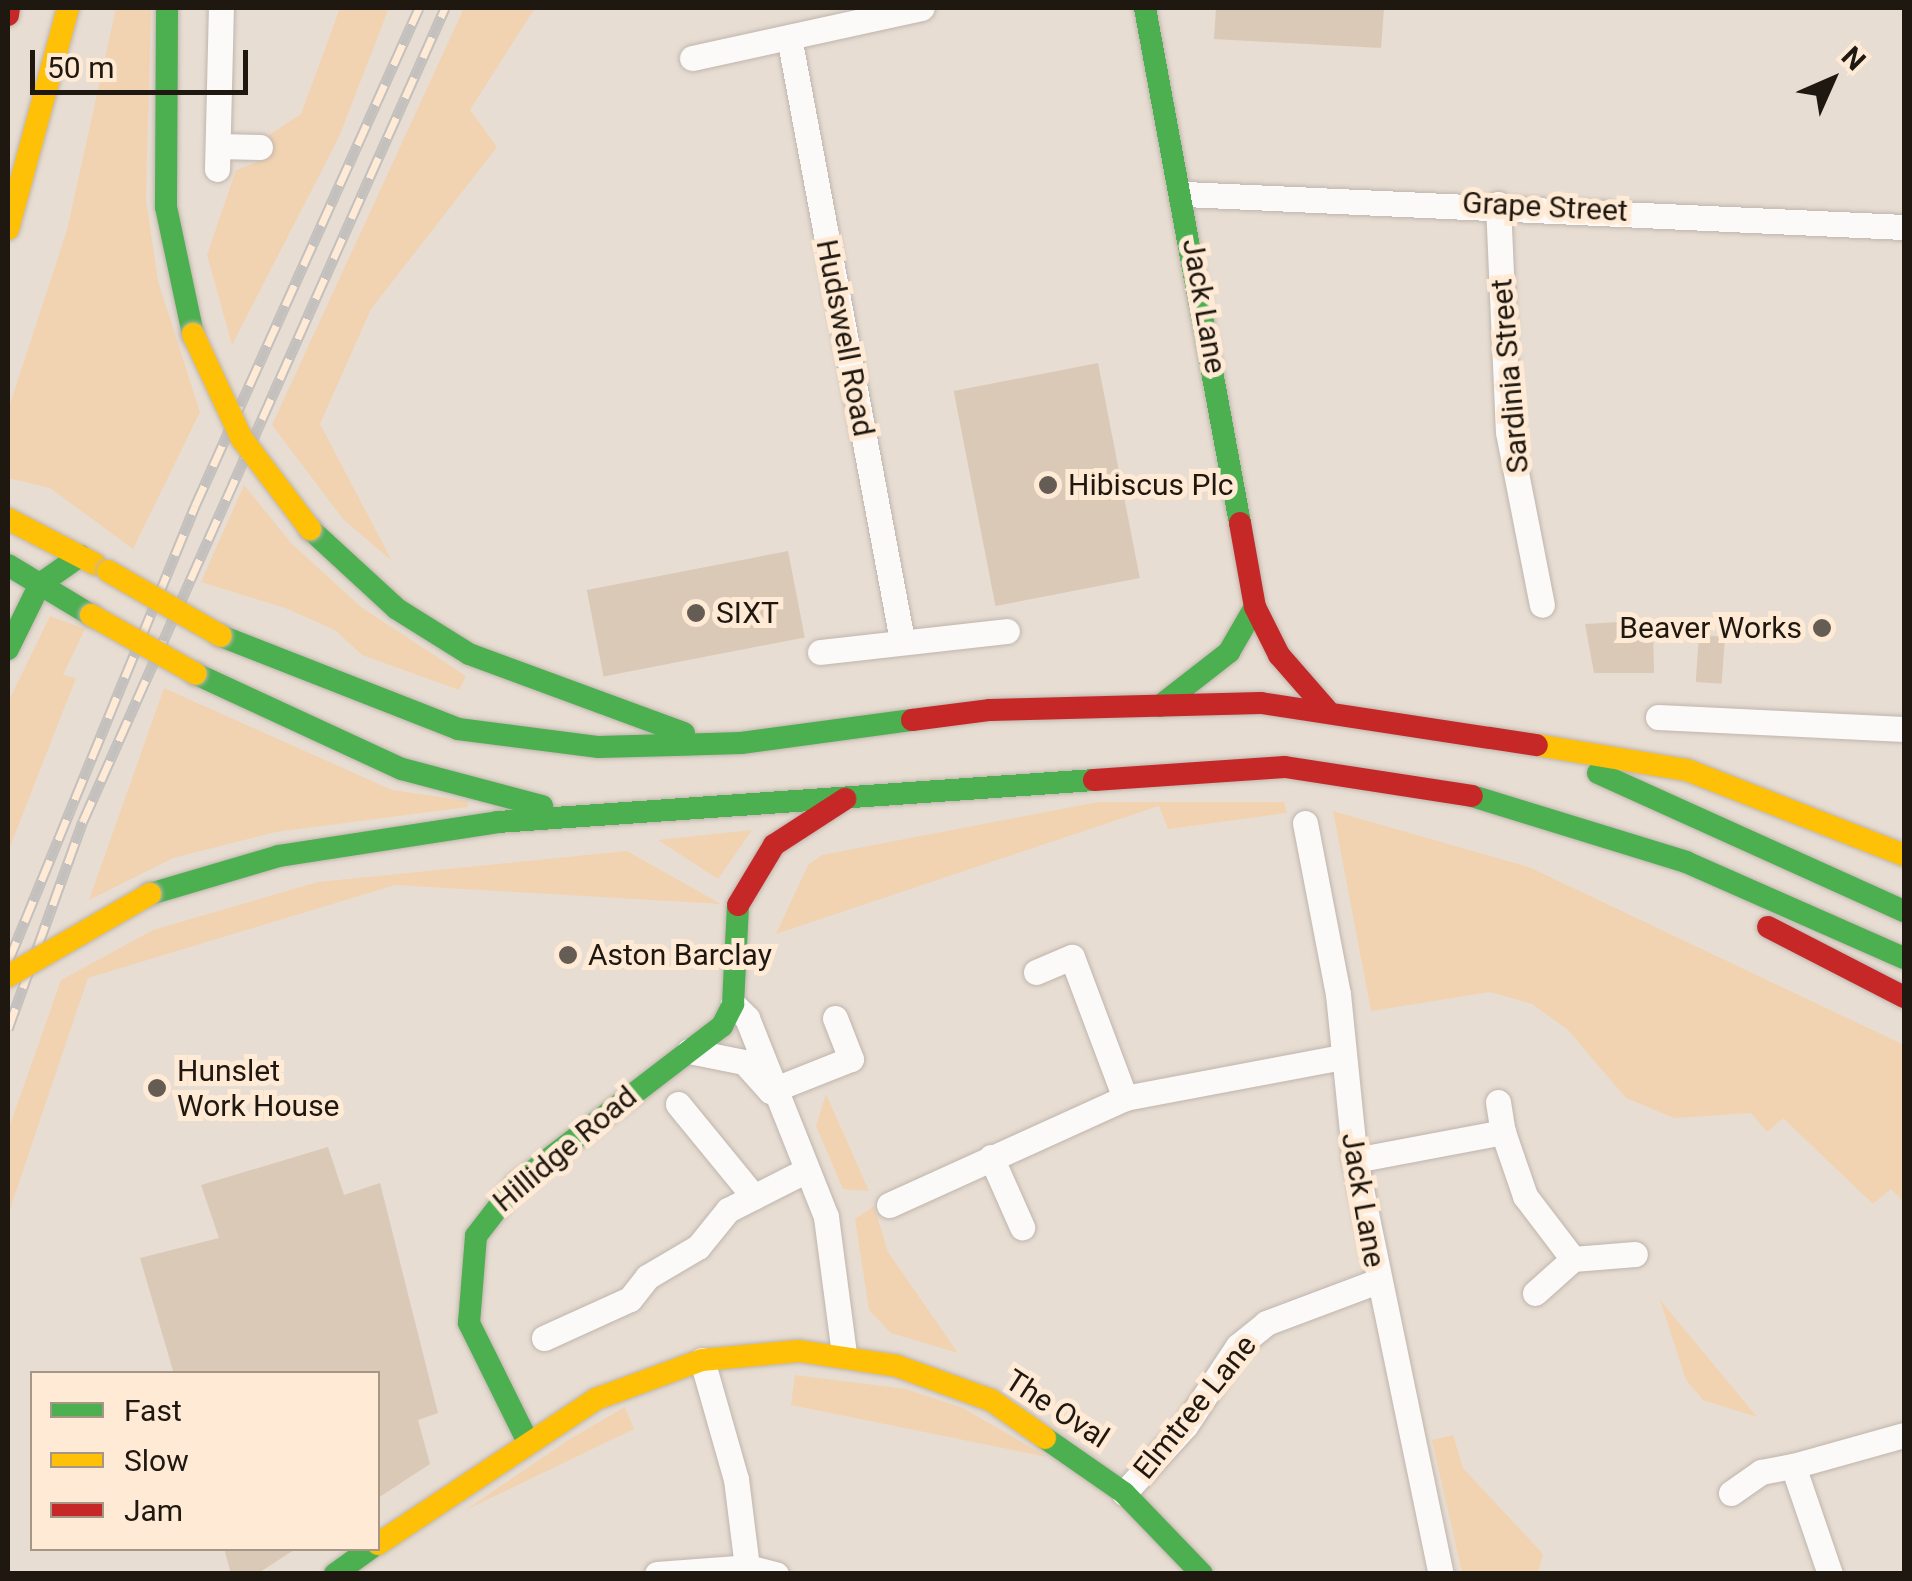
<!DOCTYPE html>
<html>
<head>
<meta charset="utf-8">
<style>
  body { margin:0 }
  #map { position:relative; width:1912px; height:1581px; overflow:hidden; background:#e8ddd2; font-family:Roboto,sans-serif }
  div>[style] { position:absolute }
  .green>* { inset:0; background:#f1d3b1 }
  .building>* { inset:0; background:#dac9b7; transform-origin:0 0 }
  .roads { filter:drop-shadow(0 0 2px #beb5ad) drop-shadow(0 0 2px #beb5ad) }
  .street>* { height:25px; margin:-12.5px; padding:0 12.5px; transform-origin:12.5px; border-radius:12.5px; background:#fcfaf8 }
  .fast>* { height:22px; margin:-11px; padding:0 11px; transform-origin:11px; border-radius:11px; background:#4caf50 }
  .slow>* { height:22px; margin:-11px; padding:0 11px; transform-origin:11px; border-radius:11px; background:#ffc107 }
  .jam>* { height:22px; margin:-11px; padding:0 11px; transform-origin:11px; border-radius:11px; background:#c62828 }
  .rail>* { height:11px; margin-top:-5.5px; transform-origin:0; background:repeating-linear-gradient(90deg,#ffead5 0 22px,#c3c0bd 0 44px); box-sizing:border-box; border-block:2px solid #c3c0bd }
  .bridges { filter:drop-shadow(0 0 2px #beb5ad) drop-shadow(0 0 2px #beb5ad) }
  .slow-bridge>* { height:22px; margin:-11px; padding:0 11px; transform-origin:11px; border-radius:11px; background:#ffc107 }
  .dots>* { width:28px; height:28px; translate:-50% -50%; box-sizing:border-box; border:5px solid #ffead5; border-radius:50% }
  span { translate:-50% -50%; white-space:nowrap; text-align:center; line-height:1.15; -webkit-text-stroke:10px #ffead5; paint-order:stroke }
  .street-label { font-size:30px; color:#1f1810 }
  .poi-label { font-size:30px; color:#1f1810 }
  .left { translate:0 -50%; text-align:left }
  .right { translate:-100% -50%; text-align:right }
  .frame { position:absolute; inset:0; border:10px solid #1f1810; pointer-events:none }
  .legend { position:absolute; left:30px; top:1371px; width:350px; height:180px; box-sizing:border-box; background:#ffead5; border:2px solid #a59686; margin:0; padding:12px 18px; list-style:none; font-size:30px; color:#1f1810 }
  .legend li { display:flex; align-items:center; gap:20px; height:50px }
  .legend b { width:50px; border:2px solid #a59686 }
  .north { position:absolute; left:1782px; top:30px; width:100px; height:100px; -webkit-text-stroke:8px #ffead5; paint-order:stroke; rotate:45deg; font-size:28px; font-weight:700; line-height:40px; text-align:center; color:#1f1810 }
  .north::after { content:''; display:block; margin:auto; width:35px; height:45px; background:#1f1810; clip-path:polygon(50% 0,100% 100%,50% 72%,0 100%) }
  .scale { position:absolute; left:30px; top:50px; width:218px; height:45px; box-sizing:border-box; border:5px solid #1f1810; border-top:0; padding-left:12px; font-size:30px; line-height:35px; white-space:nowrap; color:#1f1810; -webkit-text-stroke:8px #ffead5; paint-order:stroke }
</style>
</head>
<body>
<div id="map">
  <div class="green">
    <div style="clip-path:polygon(116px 8px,151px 8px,146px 199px,158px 281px,200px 412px,133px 549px,50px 488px,8px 478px,8px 410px,67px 230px)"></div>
    <div style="clip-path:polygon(340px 8px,389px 8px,339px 137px,232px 345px,207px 255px,236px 170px,268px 158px,269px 135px,301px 114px)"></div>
    <div style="clip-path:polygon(464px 8px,535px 8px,470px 110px,497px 147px,371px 309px,320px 424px,392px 561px,343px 519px,272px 425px)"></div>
    <div style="clip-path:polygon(244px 485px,291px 543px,361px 607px,466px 676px,459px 690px,362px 655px,335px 630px,285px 608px,201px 582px)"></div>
    <div style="clip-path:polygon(50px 616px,85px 629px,63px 675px,76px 678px,8px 852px,8px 702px)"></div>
    <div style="clip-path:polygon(164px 688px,392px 790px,468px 801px,468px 807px,276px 832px,173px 858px,89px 900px)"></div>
    <div style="clip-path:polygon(1098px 802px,1284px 802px,1287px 813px,1168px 829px,1159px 806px,776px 934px,808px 865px,822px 855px)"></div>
    <div style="clip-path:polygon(1333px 811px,1529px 867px,1904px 1045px,1904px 1202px,1891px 1189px,1873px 1204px,1783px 1118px,1767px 1132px,1751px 1113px,1674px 1118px,1626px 1098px,1567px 1029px,1532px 1004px,1490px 992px,1371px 1011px)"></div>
    <div style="clip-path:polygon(752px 830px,718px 879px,658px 840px)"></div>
    <div style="clip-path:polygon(627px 851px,721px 904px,395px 885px,88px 978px,8px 1215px,8px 1131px,61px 980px,153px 930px,318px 882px)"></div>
    <div style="clip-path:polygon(826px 1094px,869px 1191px,843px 1189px,816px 1126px)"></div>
    <div style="clip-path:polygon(874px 1206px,888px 1252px,958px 1353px,891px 1333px,869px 1310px,855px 1219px)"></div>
    <div style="clip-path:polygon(1660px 1300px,1757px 1417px,1703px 1400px,1686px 1380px)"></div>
    <div style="clip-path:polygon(795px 1375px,906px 1389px,963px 1408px,1047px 1457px,791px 1405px)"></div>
    <div style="clip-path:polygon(625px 1407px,634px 1429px,464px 1511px,570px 1439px)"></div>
    <div style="clip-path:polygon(1453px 1435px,1463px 1468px,1543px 1554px,1538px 1573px,1462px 1573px,1432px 1440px)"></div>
  </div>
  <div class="building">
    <div style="clip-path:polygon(1216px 8px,1384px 8px,1381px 48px,1214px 39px)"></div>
    <div style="left:1098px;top:363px;width:219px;height:147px;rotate:79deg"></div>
    <div style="left:788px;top:551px;width:88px;height:205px;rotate:79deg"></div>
    <div style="clip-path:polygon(1653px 620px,1654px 673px,1594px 673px,1585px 624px)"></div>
    <div style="left:1699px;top:635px;width:26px;height:47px;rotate:4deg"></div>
    <div style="clip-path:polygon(328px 1147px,344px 1195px,380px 1183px,438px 1413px,418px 1420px,430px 1464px,378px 1498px,378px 1374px,174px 1374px,140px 1258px,219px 1238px,201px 1185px)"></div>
    <div style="clip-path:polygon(224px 1548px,297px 1548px,257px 1574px,231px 1574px)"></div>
  </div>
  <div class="roads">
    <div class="street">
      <div style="left:789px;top:37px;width:613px;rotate:79.39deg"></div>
      <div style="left:692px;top:58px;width:235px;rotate:-12.3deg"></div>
      <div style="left:218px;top:146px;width:42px;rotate:1.4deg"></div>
      <div style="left:217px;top:169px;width:161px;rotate:-88.6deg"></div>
      <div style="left:1185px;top:194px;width:720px;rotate:2.63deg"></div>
      <div style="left:1498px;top:204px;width:228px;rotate:87.5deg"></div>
      <div style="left:1508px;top:432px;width:176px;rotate:78.9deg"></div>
      <div style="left:820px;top:652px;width:188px;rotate:-6.4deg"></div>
      <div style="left:1658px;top:717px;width:246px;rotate:2.8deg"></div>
      <div style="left:1305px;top:823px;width:174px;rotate:79.1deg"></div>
      <div style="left:1338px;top:994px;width:167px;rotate:84.2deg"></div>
      <div style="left:1355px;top:1160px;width:423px;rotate:78.3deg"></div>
      <div style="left:1036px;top:972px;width:39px;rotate:-23deg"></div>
      <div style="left:1072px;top:957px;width:151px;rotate:69.4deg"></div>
      <div style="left:733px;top:1004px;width:20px;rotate:45deg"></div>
      <div style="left:747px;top:1018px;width:214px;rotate:68.3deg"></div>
      <div style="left:826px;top:1217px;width:137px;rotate:82.5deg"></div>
      <div style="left:689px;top:1051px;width:56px;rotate:11.3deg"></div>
      <div style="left:744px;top:1062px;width:39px;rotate:48deg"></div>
      <div style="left:770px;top:1091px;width:87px;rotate:-21.6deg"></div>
      <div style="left:851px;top:1059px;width:44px;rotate:-111.3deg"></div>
      <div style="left:1498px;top:1102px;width:30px;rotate:81deg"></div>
      <div style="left:678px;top:1104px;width:120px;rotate:50.7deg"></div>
      <div style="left:991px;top:1157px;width:77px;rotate:66.1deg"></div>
      <div style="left:1355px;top:1160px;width:151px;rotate:-10.7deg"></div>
      <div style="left:1503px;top:1132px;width:68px;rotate:71deg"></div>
      <div style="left:1525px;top:1196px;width:79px;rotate:52.7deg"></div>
      <div style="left:889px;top:1205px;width:259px;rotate:-24.4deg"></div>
      <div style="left:1125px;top:1098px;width:221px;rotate:-10.7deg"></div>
      <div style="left:1535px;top:1293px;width:51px;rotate:-41.8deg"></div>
      <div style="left:1573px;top:1259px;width:62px;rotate:-4.6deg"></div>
      <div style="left:544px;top:1338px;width:94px;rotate:-24.4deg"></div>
      <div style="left:630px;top:1299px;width:28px;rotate:-52deg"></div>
      <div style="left:647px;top:1277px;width:59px;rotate:-30.5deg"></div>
      <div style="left:698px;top:1247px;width:48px;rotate:-51deg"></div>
      <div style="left:728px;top:1210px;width:86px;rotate:-26.9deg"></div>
      <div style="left:702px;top:1360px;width:124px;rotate:74.1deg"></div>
      <div style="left:736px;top:1479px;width:89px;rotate:82.9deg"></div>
      <div style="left:1124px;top:1493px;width:91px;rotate:-47.7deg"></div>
      <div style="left:1185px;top:1426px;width:96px;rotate:-56.5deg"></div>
      <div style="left:1238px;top:1346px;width:36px;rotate:-39deg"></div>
      <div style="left:1266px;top:1323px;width:120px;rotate:-20.6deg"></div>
      <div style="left:1731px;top:1493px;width:37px;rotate:-35deg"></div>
      <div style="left:1761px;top:1472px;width:33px;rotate:-11deg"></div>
      <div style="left:657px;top:1574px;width:90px;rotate:-4.4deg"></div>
      <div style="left:747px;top:1567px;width:30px;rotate:14deg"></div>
      <div style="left:1830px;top:1574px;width:114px;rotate:-108.9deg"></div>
      <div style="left:1793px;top:1466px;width:115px;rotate:-15.6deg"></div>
    </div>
    <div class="fast">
      <div style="left:167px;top:8px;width:199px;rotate:90.3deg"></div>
      <div style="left:166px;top:207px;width:130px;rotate:78deg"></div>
      <div style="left:1145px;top:8px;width:524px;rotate:79.55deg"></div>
      <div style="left:310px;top:529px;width:118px;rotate:42.6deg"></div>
      <div style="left:397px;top:609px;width:85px;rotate:32deg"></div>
      <div style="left:469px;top:654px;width:229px;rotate:20.2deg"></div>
      <div style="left:8px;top:565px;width:97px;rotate:31.1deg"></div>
      <div style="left:221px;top:636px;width:255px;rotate:21.4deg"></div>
      <div style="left:458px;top:729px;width:142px;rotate:7.3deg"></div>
      <div style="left:599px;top:747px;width:142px;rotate:-1.6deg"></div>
      <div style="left:741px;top:743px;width:173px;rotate:-7.7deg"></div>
      <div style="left:8px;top:649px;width:72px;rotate:-63.8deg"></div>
      <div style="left:40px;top:584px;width:49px;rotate:-35deg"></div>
      <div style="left:196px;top:674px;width:227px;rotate:24.8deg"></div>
      <div style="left:402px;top:769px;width:145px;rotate:14.8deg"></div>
      <div style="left:1160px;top:706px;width:88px;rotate:-38deg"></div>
      <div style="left:1229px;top:652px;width:52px;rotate:-60deg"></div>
      <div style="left:1598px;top:773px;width:336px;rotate:24.3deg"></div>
      <div style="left:1472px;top:796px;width:224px;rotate:17.1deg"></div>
      <div style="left:1686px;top:862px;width:238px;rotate:23.8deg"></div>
      <div style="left:150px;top:894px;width:134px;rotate:-16.4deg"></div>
      <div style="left:279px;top:856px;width:222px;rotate:-8.8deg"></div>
      <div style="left:498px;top:822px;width:597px;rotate:-4.03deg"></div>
      <div style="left:1045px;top:1438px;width:96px;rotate:34.8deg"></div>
      <div style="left:1124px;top:1493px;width:112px;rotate:46.1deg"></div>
      <div style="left:527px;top:1440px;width:131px;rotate:-116.4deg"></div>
      <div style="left:469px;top:1323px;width:87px;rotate:-85.4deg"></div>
      <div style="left:476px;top:1236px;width:66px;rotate:-52.4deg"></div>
      <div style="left:516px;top:1184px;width:260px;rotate:-37.5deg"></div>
      <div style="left:722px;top:1026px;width:25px;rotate:-63deg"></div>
      <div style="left:733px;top:1004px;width:99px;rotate:-87.1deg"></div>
      <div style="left:335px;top:1574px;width:44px;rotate:-35.8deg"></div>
    </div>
    <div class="slow">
      <div style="left:8px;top:229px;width:229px;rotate:-74.8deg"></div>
      <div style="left:8px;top:519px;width:98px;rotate:27.3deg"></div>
      <div style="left:1537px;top:745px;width:152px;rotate:9.5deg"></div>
      <div style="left:1687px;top:770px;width:233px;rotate:21.4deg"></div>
      <div style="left:378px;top:1544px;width:262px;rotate:-33.6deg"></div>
      <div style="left:596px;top:1399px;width:113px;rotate:-20.2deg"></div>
      <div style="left:702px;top:1360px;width:97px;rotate:-5.3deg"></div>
      <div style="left:799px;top:1351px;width:99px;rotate:8.7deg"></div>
      <div style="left:897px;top:1366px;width:100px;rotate:19.9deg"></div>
      <div style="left:991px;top:1400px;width:66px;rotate:35.1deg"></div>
    </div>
    <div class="jam">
      <div style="left:8px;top:15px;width:7px;rotate:-82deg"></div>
      <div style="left:1240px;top:523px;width:85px;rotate:79.9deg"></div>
      <div style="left:1255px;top:607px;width:54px;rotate:63.4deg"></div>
      <div style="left:1279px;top:655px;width:73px;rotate:48.9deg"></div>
      <div style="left:912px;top:720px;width:79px;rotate:-7.3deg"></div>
      <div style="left:990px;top:710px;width:271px;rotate:-1.5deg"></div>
      <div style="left:1261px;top:703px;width:279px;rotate:8.7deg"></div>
      <div style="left:1094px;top:780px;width:191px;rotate:-3.9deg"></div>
      <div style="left:1285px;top:767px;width:189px;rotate:8.8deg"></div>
      <div style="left:738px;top:905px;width:70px;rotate:-59deg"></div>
      <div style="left:774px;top:845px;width:85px;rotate:-32.9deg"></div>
      <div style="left:1768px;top:927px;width:153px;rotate:27.2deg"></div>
    </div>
  </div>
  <div class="rail">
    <div style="left:8px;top:962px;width:493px;rotate:-67.7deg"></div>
    <div style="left:195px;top:506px;width:546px;rotate:-65.78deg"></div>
    <div style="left:8px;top:1029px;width:221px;rotate:-70.2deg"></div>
    <div style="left:83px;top:821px;width:890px;rotate:-66deg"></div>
  </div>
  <div class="bridges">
    <div class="slow-bridge">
      <div style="left:193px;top:334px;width:116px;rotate:65deg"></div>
      <div style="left:242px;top:439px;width:113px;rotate:52.9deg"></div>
      <div style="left:108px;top:571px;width:130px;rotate:29.9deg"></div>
      <div style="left:91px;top:615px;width:120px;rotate:29.3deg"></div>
      <div style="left:8px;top:976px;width:164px;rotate:-30deg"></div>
    </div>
  </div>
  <div class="dots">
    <div style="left:1048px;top:485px;background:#655d54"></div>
    <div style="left:696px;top:613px;background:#655d54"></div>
    <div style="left:1822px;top:628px;background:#655d54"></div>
    <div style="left:568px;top:955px;background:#655d54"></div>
    <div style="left:157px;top:1088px;background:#655d54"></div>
  </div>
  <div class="street-label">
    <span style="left:1545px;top:207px;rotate:3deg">Grape Street</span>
    <span style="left:1204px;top:306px;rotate:80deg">Jack Lane</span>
    <span style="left:845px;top:338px;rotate:79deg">Hudswell Road</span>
    <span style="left:1510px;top:376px;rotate:-95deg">Sardinia Street</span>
    <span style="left:565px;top:1149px;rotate:-40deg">Hillidge Road</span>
    <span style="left:1363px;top:1200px;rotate:80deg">Jack Lane</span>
    <span style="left:1195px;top:1407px;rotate:-51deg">Elmtree Lane</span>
    <span style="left:1057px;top:1409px;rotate:33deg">The Oval</span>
  </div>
  <div class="poi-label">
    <span class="left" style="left:1068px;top:485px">Hibiscus Plc</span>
    <span class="left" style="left:716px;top:613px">SIXT</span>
    <span class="right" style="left:1802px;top:628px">Beaver Works</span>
    <span class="left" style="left:588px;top:955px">Aston Barclay</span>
    <span class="left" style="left:177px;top:1088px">Hunslet<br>Work House</span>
  </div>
  <div class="frame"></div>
  <ul class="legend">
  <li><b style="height:12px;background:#4caf50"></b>Fast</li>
  <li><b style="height:12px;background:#ffc107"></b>Slow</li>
  <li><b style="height:12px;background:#c62828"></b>Jam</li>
  </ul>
  <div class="north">N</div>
  <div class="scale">50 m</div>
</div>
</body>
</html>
